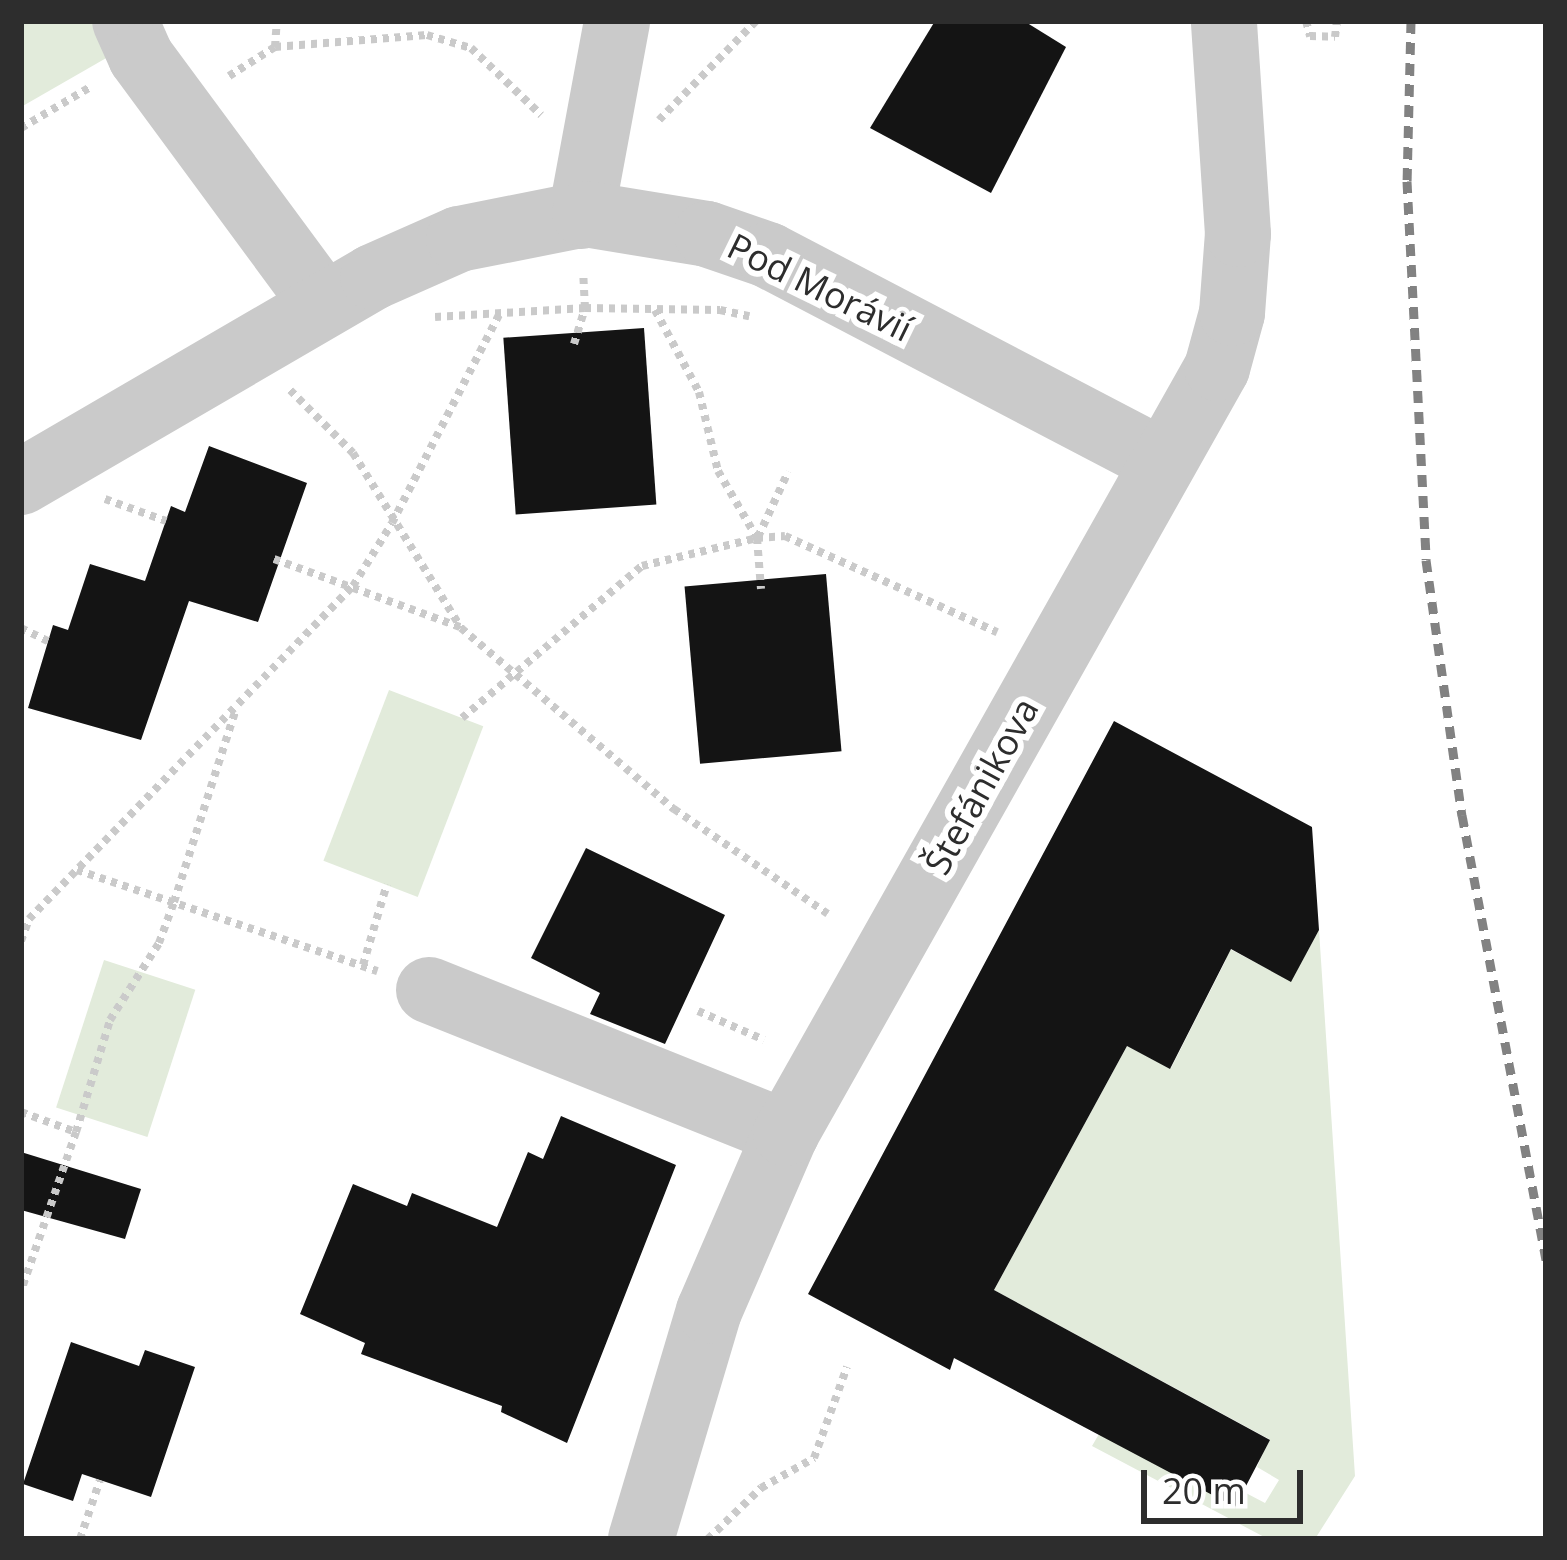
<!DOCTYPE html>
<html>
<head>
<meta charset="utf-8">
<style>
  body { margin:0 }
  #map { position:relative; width:1567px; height:1560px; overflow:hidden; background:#fff; font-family:"Open Sans",sans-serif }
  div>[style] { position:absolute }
  .green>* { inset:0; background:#e2ebdb; transform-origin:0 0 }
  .building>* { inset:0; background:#141414; transform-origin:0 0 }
  .path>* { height:8px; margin-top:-4px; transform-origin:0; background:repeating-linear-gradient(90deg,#cacaca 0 6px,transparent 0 12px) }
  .minor>* { height:66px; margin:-33px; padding:0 33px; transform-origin:33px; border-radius:33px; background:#cacaca }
  .rail>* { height:9px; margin-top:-4.5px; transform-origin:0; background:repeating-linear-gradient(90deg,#828282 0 12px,transparent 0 21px) }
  span { translate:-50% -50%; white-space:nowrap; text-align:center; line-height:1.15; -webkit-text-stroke:12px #fff; paint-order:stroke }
  .street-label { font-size:36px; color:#2d2d2d }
  .frame { position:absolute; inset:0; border:24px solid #2d2d2d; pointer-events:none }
  .scale { position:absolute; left:1141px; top:1470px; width:162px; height:54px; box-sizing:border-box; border:6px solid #2d2d2d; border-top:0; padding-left:15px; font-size:36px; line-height:42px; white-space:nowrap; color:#2d2d2d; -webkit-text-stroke:9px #fff; paint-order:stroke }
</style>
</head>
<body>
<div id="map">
  <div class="green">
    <div style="clip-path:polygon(21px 21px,97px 21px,115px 53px,21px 107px)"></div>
    <div style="left:389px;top:690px;width:101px;height:183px;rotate:21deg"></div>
    <div style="clip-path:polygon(1319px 930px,1355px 1476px,1315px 1539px,1268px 1539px,1092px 1446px,1099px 1434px,1235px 1506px,1244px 1492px,1265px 1503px,1279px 1480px,1257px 1467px,1269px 1439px,994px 1290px,1127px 1046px,1171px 1068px,1226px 960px,1195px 931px,1291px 981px)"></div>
    <div style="left:104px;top:960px;width:96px;height:155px;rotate:18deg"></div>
  </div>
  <div class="building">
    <div style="clip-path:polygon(935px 21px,1024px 21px,1066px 47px,991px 193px,870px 128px)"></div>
    <div style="left:644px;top:328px;width:177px;height:141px;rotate:86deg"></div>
    <div style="clip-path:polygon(209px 446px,307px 483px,258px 622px,189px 601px,141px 740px,28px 708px,53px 625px,68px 630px,90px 564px,145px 581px,171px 506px,185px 512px)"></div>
    <div style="left:826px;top:574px;width:178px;height:142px;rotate:85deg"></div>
    <div style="clip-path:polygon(1114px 721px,1312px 827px,1319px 930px,1291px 982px,1231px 949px,1170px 1069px,1127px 1046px,994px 1290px,1270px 1440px,1235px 1507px,954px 1358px,950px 1370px,808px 1294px)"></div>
    <div style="clip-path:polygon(586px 848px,725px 915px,665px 1044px,590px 1014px,600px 993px,531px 958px)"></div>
    <div style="clip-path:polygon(561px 1116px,676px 1165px,567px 1443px,501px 1412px,502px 1406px,361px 1354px,365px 1343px,300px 1314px,353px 1184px,407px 1206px,412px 1193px,497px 1227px,528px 1152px,543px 1159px)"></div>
    <div style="clip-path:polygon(21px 1152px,141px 1189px,125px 1239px,21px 1210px)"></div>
    <div style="clip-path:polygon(71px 1342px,139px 1366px,145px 1350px,195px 1367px,151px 1497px,82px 1474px,73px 1501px,23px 1484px)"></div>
  </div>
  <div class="path">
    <div style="left:1306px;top:21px;width:16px;rotate:75deg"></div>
    <div style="left:1310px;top:36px;width:25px;rotate:2deg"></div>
    <div style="left:1335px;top:37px;width:16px;rotate:-83deg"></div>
    <div style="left:275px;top:47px;width:26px;rotate:-86deg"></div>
    <div style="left:229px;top:76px;width:54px;rotate:-32.2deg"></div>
    <div style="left:275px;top:47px;width:152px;rotate:-4.5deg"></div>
    <div style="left:427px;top:35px;width:46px;rotate:16.5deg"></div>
    <div style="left:471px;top:48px;width:97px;rotate:43.7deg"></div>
    <div style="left:659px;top:120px;width:139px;rotate:-45.6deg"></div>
    <div style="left:21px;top:128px;width:82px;rotate:-30.6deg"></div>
    <div style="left:655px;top:310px;width:93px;rotate:61.8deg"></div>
    <div style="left:699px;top:392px;width:81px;rotate:76.5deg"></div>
    <div style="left:718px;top:471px;width:78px;rotate:59.8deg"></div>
    <div style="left:757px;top:538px;width:51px;rotate:85.5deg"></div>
    <div style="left:435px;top:317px;width:150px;rotate:-3.4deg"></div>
    <div style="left:585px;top:308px;width:135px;rotate:0.8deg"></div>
    <div style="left:720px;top:310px;width:30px;rotate:12deg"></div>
    <div style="left:574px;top:344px;width:38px;rotate:-73deg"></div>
    <div style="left:585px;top:308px;width:33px;rotate:-93deg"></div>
    <div style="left:290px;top:390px;width:89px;rotate:45deg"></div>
    <div style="left:353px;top:453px;width:206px;rotate:58.3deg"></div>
    <div style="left:461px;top:628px;width:280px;rotate:40.4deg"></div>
    <div style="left:674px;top:809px;width:186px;rotate:34.3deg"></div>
    <div style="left:105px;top:499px;width:65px;rotate:19.8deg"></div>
    <div style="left:758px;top:537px;width:72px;rotate:-65.2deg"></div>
    <div style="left:274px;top:559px;width:198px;rotate:20.1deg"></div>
    <div style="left:21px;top:628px;width:30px;rotate:26deg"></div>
    <div style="left:462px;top:718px;width:236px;rotate:-40.2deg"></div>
    <div style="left:642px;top:566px;width:118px;rotate:-13.7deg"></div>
    <div style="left:757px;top:538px;width:28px;rotate:-4deg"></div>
    <div style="left:785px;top:536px;width:233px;rotate:24.4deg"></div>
    <div style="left:77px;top:870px;width:317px;rotate:18.6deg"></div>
    <div style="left:21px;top:941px;width:23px;rotate:-70deg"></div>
    <div style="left:29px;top:919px;width:465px;rotate:-45.8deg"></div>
    <div style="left:353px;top:586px;width:74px;rotate:-58.2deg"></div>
    <div style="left:392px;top:523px;width:234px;rotate:-62.8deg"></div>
    <div style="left:363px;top:965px;width:84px;rotate:-73.5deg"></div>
    <div style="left:698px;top:1011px;width:72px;rotate:23.7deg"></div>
    <div style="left:21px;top:1112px;width:59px;rotate:20deg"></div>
    <div style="left:76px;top:1132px;width:168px;rotate:109.1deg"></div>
    <div style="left:76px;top:1132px;width:117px;rotate:-73.1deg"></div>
    <div style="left:110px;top:1020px;width:91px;rotate:-57.5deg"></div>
    <div style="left:159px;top:943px;width:44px;rotate:-69.9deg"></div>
    <div style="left:174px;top:902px;width:203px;rotate:-72.2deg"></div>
    <div style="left:80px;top:1539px;width:62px;rotate:-71.3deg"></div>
    <div style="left:708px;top:1539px;width:74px;rotate:-43.9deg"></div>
    <div style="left:761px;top:1488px;width:61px;rotate:-29.5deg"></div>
    <div style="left:814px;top:1458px;width:97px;rotate:-70.1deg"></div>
  </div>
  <div class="minor">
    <div style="left:125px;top:21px;width:39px;rotate:66deg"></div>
    <div style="left:141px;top:57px;width:308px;rotate:53.6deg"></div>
    <div style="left:581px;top:216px;width:198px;rotate:-79.5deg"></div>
    <div style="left:21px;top:482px;width:407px;rotate:-30.2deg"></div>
    <div style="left:373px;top:277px;width:94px;rotate:-23.8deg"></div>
    <div style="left:459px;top:239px;width:128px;rotate:-11.2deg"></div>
    <div style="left:585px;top:214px;width:124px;rotate:9.3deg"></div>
    <div style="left:707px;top:234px;width:65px;rotate:19deg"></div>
    <div style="left:768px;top:255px;width:445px;rotate:27.6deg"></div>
    <div style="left:429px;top:990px;width:385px;rotate:21.8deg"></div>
    <div style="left:641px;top:1539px;width:238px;rotate:-73.4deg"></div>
    <div style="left:709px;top:1311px;width:194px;rotate:-66.6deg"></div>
    <div style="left:786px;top:1133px;width:878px;rotate:-60.6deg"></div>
    <div style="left:1217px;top:368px;width:57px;rotate:-74.7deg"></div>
    <div style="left:1232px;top:313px;width:79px;rotate:-85.7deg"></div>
    <div style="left:1238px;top:234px;width:213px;rotate:-93.8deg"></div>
  </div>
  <div class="rail">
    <div style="left:1411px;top:21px;width:160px;rotate:91.4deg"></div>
    <div style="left:1407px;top:181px;width:379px;rotate:87.1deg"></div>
    <div style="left:1426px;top:560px;width:258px;rotate:82deg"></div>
    <div style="left:1462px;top:815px;width:454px;rotate:79.3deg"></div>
  </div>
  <div class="street-label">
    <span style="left:820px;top:287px;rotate:26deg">Pod Morávií</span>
    <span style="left:981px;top:786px;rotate:-61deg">Štefánikova</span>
  </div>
  <div class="frame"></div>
  <div class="scale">20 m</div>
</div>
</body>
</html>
